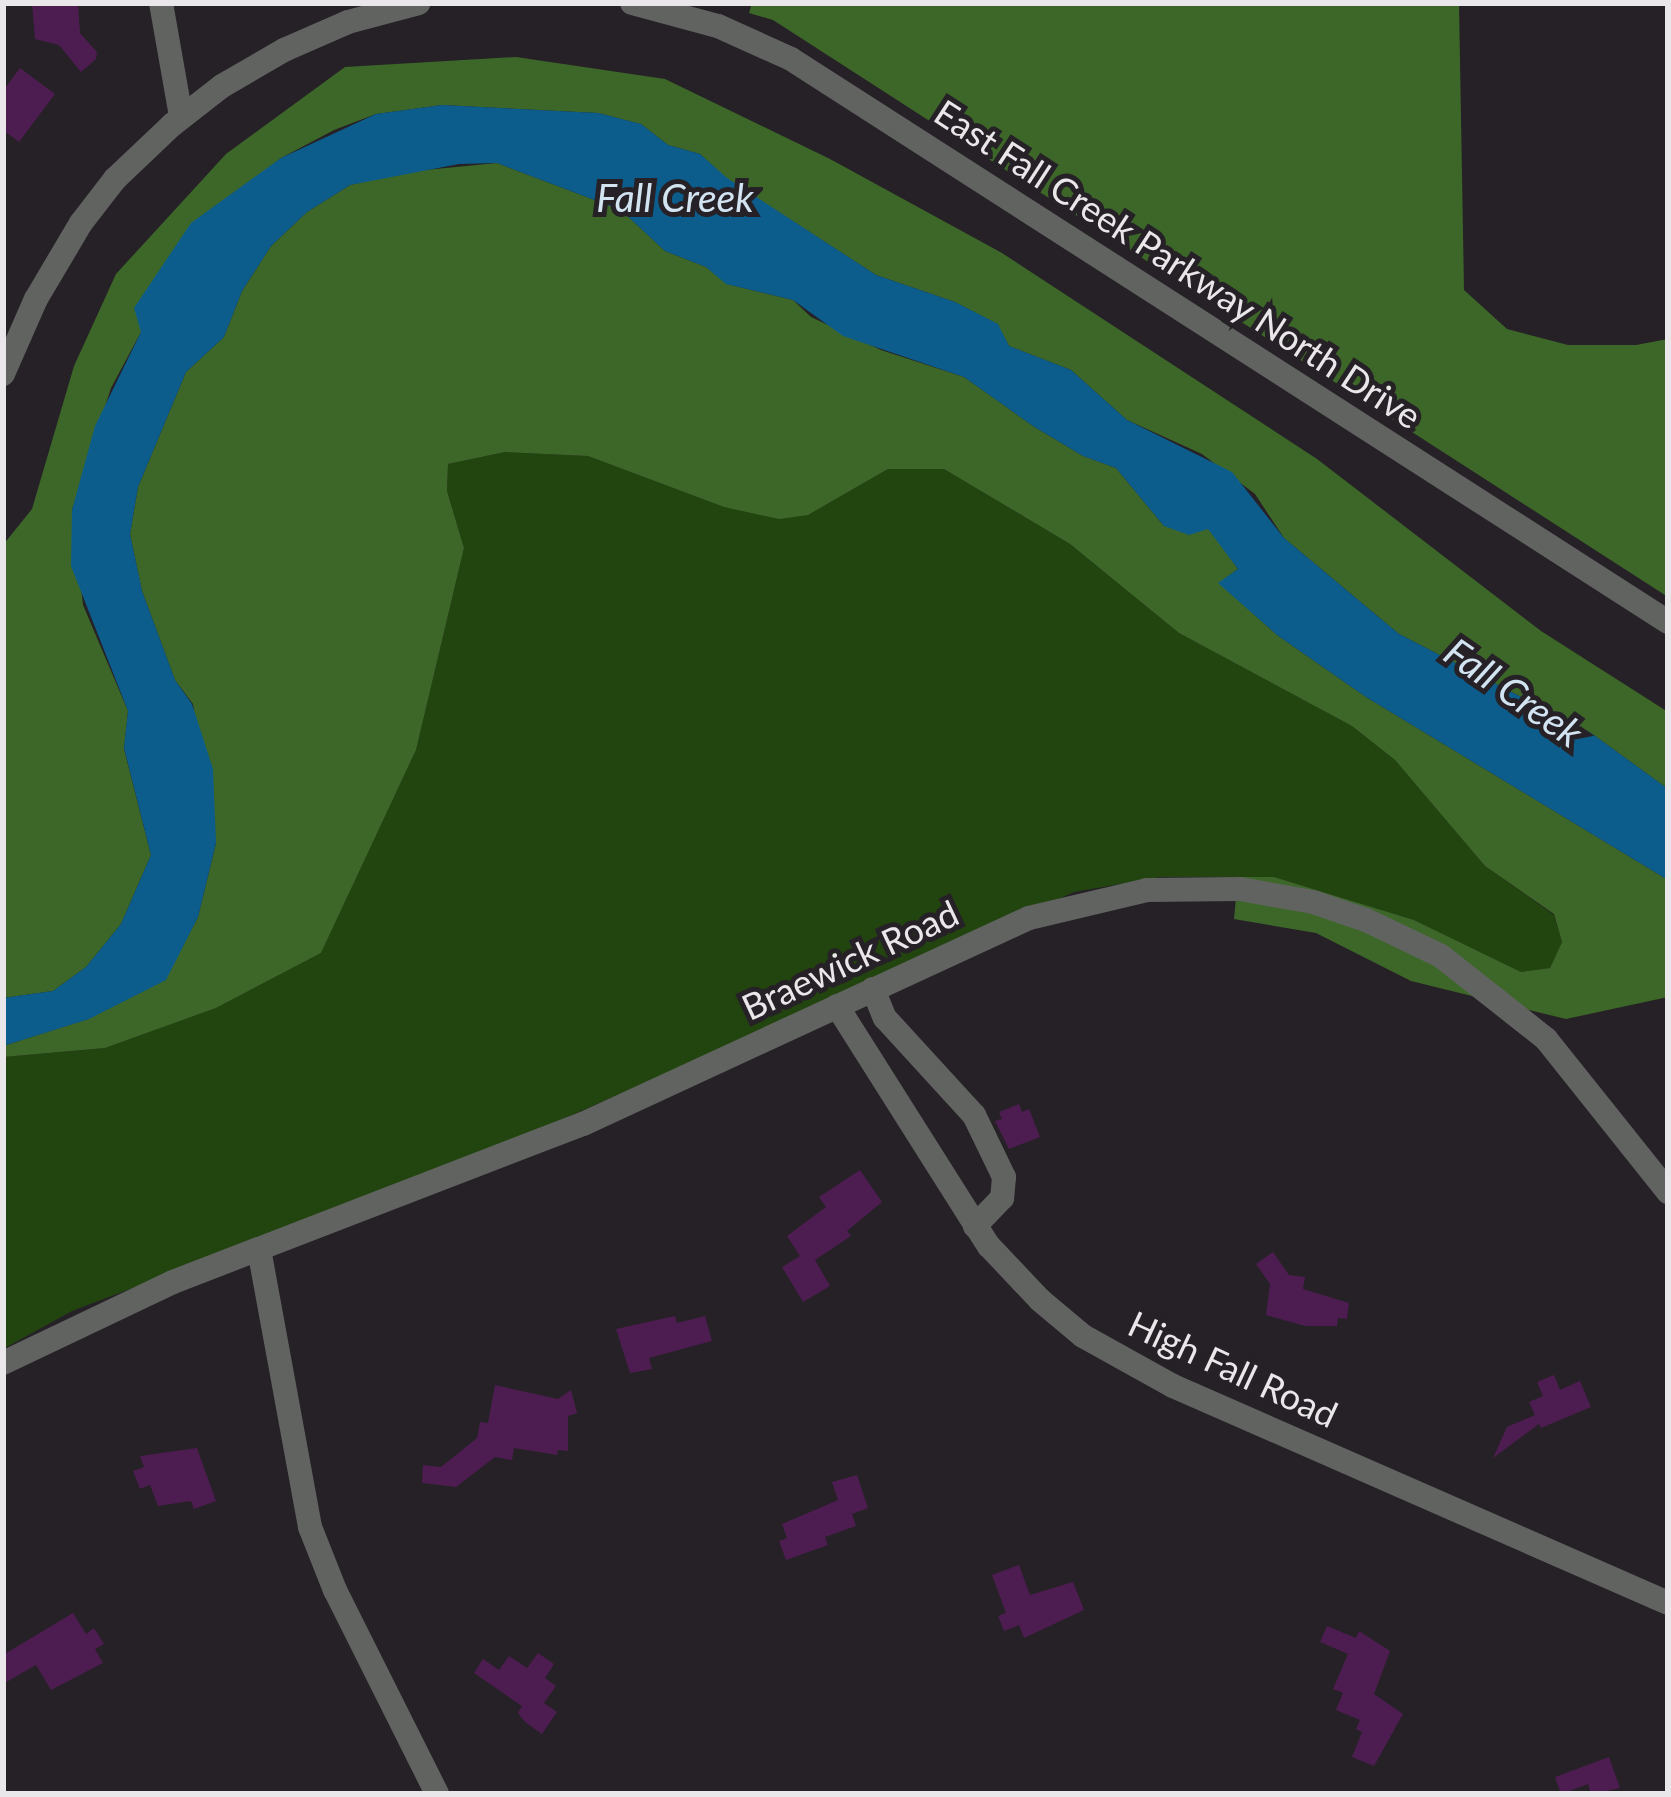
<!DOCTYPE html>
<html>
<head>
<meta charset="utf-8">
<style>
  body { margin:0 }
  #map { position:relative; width:1671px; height:1797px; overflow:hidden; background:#262126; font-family:Lato,sans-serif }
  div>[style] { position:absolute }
  .green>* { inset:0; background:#22450f }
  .forest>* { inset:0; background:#3d6729 }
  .water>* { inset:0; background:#0d5d8c }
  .building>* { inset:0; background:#4d1d51 }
  .minor>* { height:24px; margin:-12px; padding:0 12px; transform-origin:12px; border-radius:12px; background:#616361 }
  span { translate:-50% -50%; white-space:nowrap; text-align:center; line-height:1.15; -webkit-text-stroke:10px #262126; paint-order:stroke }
  .street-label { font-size:36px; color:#eae7ea }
  .water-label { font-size:39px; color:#d2e4f2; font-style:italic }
  .frame { position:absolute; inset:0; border:6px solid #eae7ea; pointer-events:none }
</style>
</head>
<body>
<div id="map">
  <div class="green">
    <div style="clip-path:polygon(505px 452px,588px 456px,724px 507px,808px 515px,888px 469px,944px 469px,1070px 544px,1179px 633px,1352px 726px,1395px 760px,1485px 866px,1554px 915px,1562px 942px,1550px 968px,1521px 972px,1414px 920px,1274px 877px,1160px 877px,1074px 892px,482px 1155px,72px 1311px,3px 1349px,3px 1057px,105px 1048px,216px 1008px,321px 953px,416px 750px,464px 548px,447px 491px,448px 464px)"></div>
  </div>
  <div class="forest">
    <div style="clip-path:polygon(752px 3px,1459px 3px,1464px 290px,1507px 329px,1568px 345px,1636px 345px,1668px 339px,1668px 597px,773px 20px,749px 13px)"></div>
    <div style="clip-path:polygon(516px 57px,665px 79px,830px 159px,1002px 253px,1317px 459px,1541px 631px,1668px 712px,1668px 789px,1591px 733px,1399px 634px,1284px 538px,1255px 494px,1202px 454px,1127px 420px,1071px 370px,1009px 346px,997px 324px,955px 302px,876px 275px,726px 178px,700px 154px,668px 145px,641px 124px,598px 113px,442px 105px,376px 114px,334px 130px,281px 158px,242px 189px,141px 332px,111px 388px,72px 510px,83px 605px,128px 711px,124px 749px,151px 855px,121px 924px,86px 967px,53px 991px,3px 998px,3px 545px,32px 509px,74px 366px,116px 274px,226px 154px,345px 67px)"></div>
    <div style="clip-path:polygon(497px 163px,621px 210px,665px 251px,706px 267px,727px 284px,793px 300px,811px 317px,881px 350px,964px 377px,1033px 426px,1083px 456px,1116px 468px,1164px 526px,1209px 529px,1238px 569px,1219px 583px,1277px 635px,1366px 697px,1668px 880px,1668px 997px,1566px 1019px,1411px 981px,1316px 933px,1234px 919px,1238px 877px,1274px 877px,1414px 920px,1521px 972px,1550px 968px,1562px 942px,1554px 914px,1485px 866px,1395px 760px,1352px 726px,1179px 633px,1070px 544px,944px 469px,888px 469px,808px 515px,779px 519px,724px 507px,588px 456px,505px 452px,448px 464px,447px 491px,464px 548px,416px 750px,321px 953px,216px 1008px,105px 1048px,3px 1057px,3px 1046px,88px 1019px,165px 980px,198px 917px,216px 843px,193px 704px,175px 680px,142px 591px,130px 534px,138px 487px,186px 372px,224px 337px,242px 291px,271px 246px,307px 212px,350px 185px,405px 172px)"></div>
  </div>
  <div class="water">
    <div style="clip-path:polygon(442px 105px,598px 113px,641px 124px,668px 145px,700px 154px,727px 178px,876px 275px,955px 302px,998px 324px,1009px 346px,1071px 370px,1127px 420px,1232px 472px,1284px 538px,1399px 634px,1591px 733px,1668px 789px,1668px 880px,1366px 697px,1277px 635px,1218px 583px,1238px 569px,1208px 529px,1189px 535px,1164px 526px,1116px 468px,1083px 456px,1033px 426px,964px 377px,843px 336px,793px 300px,726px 284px,706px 267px,665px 251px,621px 210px,497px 163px,459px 164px,350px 185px,307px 212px,271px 246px,242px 291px,224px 337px,186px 372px,138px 487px,130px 534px,142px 591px,175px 680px,192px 704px,213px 769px,216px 843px,198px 917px,166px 980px,89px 1019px,3px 1046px,3px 998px,53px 991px,86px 967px,121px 924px,151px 855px,124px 748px,128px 711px,71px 566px,72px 510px,95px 426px,141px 332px,134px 308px,191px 223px,281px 158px,376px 114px)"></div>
  </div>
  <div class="building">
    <div style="clip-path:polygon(32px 3px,78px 3px,80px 33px,97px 52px,96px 59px,81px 72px,59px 45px,35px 39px)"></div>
    <div style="clip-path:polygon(20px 68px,55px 94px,19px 142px,3px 130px,3px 91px)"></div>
    <div style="clip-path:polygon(1019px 1104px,1022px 1112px,1029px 1109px,1040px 1137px,1009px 1149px,995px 1121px,1002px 1119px,999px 1112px)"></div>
    <div style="clip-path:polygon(860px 1170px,882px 1202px,847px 1231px,851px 1236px,815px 1260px,830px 1286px,803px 1302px,782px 1267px,800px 1256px,787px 1236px,826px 1207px,819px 1197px)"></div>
    <div style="clip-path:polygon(1273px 1252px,1289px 1275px,1305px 1277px,1303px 1289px,1349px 1303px,1347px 1319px,1338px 1318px,1337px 1326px,1305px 1326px,1266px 1315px,1270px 1284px,1256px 1264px)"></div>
    <div style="clip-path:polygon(675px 1316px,677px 1323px,705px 1316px,712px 1341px,649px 1358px,652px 1369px,630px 1373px,616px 1329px)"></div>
    <div style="clip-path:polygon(1554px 1375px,1560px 1390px,1580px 1381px,1591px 1407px,1541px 1428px,1539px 1424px,1493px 1458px,1507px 1427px,1535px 1415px,1529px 1402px,1543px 1396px,1537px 1382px)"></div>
    <div style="clip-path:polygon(495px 1385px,558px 1399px,571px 1390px,577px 1413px,568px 1416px,568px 1451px,558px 1450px,557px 1455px,514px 1448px,512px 1460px,495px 1457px,456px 1487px,422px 1483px,423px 1465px,441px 1467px,477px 1438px,480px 1422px,488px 1423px)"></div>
    <div style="clip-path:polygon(197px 1448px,216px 1501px,194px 1509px,191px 1501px,158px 1506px,150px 1485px,140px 1489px,133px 1471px,144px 1467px,140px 1456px)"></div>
    <div style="clip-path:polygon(857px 1475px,868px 1508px,852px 1514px,856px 1526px,825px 1537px,828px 1545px,786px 1560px,779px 1541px,787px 1538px,782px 1524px,838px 1500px,832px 1482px)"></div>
    <div style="clip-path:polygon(1019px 1565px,1030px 1595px,1073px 1582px,1084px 1610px,1024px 1638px,1019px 1625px,1004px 1631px,998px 1616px,1006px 1613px,992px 1575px)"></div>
    <div style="clip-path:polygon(73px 1613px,86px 1634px,94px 1628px,104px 1644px,95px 1649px,103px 1663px,51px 1690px,36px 1665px,3px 1684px,3px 1655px)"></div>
    <div style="clip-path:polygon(1327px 1626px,1356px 1638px,1359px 1631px,1390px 1651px,1374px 1694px,1403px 1714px,1374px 1766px,1352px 1757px,1362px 1732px,1356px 1729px,1360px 1720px,1336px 1710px,1343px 1693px,1333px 1689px,1348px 1654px,1320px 1642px)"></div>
    <div style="clip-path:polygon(538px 1653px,554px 1664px,545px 1678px,556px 1686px,544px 1703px,557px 1712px,542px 1734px,525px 1722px,518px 1713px,522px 1706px,474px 1673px,483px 1659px,499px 1670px,509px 1656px,527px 1668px)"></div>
    <div style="clip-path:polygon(1609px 1757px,1620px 1788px,1591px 1794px,1588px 1784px,1561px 1794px,1555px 1777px)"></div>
  </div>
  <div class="minor">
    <div style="left:161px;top:3px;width:116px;rotate:80deg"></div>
    <div style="left:632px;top:3px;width:89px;rotate:15deg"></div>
    <div style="left:718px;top:26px;width:80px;rotate:24.3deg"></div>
    <div style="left:791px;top:59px;width:1042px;rotate:32.7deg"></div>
    <div style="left:3px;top:374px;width:82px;rotate:-66.3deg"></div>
    <div style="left:36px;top:299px;width:88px;rotate:-59.4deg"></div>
    <div style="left:81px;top:223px;width:56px;rotate:-52.3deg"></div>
    <div style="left:115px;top:179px;width:79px;rotate:-43.5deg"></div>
    <div style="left:172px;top:125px;width:63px;rotate:-38deg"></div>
    <div style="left:222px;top:86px;width:72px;rotate:-30.1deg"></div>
    <div style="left:284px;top:50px;width:70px;rotate:-23.6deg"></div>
    <div style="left:348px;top:22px;width:73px;rotate:-15deg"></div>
    <div style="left:873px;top:989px;width:31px;rotate:68deg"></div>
    <div style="left:885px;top:1018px;width:132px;rotate:47.5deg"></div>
    <div style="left:974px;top:1115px;width:69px;rotate:64.2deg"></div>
    <div style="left:1004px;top:1177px;width:21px;rotate:95deg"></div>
    <div style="left:1002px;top:1198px;width:39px;rotate:134deg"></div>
    <div style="left:837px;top:1006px;width:284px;rotate:57.7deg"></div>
    <div style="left:989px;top:1246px;width:74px;rotate:46.6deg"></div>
    <div style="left:1040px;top:1300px;width:56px;rotate:39.9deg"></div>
    <div style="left:1083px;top:1336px;width:103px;rotate:29.1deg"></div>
    <div style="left:1173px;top:1386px;width:540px;rotate:23.67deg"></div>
    <div style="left:259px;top:1249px;width:283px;rotate:79.6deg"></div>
    <div style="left:310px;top:1527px;width:68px;rotate:68.4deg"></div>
    <div style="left:335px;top:1590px;width:228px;rotate:63.4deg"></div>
    <div style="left:3px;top:1363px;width:188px;rotate:-25.5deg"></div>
    <div style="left:173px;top:1282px;width:439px;rotate:-21.1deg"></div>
    <div style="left:583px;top:1124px;width:491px;rotate:-24.8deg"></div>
    <div style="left:1029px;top:918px;width:121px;rotate:-13.3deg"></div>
    <div style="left:1147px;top:890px;width:93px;rotate:-0.6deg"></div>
    <div style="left:1240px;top:889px;width:74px;rotate:10.1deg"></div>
    <div style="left:1313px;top:902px;width:56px;rotate:18.8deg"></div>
    <div style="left:1366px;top:920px;width:83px;rotate:25.6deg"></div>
    <div style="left:1441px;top:956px;width:134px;rotate:38.3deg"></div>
    <div style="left:1546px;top:1039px;width:196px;rotate:51.4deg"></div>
  </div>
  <div class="street-label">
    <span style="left:1178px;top:264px;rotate:33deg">East Fall Creek Parkway North Drive</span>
    <span style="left:850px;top:960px;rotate:-25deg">Braewick Road</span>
    <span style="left:1233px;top:1369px;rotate:25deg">High Fall Road</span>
  </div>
  <div class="water-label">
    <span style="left:675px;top:197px">Fall Creek</span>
    <span style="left:1514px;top:692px;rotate:35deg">Fall Creek</span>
  </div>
  <div class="frame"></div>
</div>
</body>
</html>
